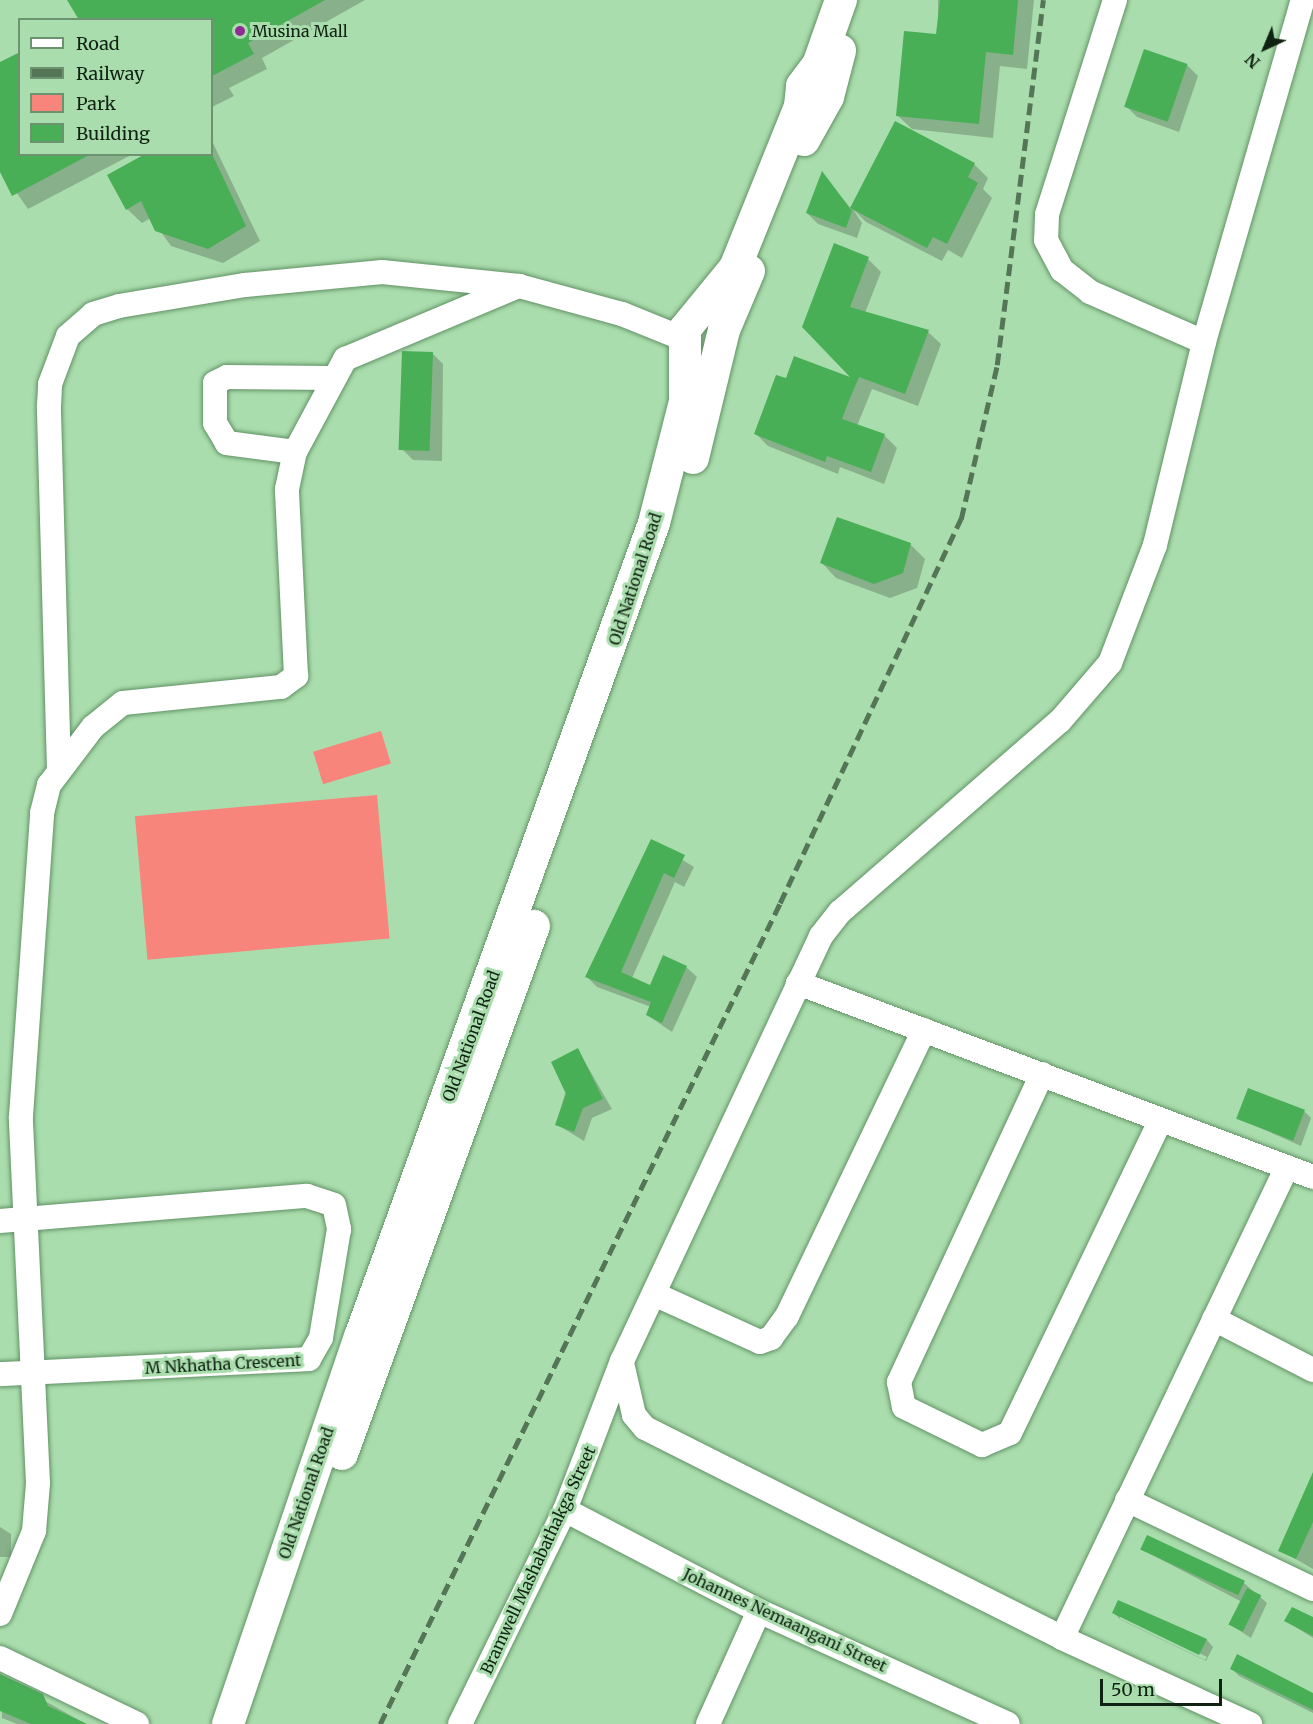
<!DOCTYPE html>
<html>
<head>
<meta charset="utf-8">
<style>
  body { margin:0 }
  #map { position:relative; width:1313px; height:1724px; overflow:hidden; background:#aaddad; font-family:Merriweather,serif }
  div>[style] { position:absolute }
  .green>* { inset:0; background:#f7857b; transform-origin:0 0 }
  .shadow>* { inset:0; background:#0003 }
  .building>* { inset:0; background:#48af57; transform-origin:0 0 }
  .roads { filter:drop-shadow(0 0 2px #629266) drop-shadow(0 0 2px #629266) }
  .minor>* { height:24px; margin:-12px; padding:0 12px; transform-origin:12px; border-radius:12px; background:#fff }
  .major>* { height:32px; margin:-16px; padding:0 16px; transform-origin:16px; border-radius:16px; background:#fff }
  .rail>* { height:4.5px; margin-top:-2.25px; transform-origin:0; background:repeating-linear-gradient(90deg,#547657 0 12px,transparent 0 18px) }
  .dots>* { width:16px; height:16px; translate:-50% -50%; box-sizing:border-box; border:3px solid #aaddad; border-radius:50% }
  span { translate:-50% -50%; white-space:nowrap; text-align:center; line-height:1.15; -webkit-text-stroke:6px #aaddad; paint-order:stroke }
  .poi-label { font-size:16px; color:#102312 }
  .left { translate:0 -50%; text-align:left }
  .street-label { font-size:16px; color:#102312 }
  .legend { position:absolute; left:18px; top:18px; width:195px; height:138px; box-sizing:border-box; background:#aaddad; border:2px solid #6c936f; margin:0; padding:8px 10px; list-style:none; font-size:18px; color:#102312 }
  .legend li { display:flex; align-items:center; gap:12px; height:30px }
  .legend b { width:30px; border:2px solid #6c936f }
  .north { position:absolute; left:1235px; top:18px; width:60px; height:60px; -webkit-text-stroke:4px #aaddad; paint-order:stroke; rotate:224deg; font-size:16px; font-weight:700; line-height:24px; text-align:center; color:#102312 }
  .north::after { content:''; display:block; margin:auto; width:21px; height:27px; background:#102312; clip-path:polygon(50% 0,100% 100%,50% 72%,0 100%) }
  .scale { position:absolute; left:1100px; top:1679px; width:122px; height:27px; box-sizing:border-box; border:3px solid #102312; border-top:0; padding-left:8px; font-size:18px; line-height:21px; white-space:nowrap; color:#102312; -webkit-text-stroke:4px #aaddad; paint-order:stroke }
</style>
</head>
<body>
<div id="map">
  <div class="green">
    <div style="left:381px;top:731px;width:34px;height:71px;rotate:73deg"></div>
    <div style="left:377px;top:795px;width:144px;height:243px;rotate:85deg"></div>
  </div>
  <div class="shadow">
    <div style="clip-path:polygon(69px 0,365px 0,262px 58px,267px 69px,229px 88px,234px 96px,212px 107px,212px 20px)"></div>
    <div style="clip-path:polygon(938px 0,1034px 0,1027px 69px,1000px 66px,993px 138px,912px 129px,897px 115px,938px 36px)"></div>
    <div style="clip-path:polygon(0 64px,20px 154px,133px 154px,28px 209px,0 169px)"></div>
    <div style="clip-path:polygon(1187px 65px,1198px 76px,1179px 132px,1137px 117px,1126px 106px)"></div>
    <div style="clip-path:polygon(896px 123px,974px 164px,988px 178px,983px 189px,992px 198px,962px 258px,948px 250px,942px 261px,866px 222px,853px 209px,862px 223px,857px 238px,818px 224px,807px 213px,823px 174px,851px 209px)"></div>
    <div style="clip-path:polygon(212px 141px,260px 241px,223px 263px,171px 246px,151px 218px,142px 223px,127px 209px,212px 154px)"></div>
    <div style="clip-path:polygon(868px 259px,881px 272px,865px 313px,928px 332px,941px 344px,918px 406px,872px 389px,857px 426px,884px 435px,897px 448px,884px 484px,840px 467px,838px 474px,768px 446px,755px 433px,787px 380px,856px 381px,804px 326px)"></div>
    <div style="clip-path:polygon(432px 353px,443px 364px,442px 461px,413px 460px,402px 449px)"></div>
    <div style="clip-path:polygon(910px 544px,925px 559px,917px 588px,890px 598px,836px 578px,822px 563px)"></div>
    <div style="clip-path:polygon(652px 841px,694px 867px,684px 887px,675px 882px,632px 978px,651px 987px,686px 967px,697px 977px,672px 1032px,647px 1015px,651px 1007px,597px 987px,587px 977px)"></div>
    <div style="clip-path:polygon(578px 1050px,612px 1109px,592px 1118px,584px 1141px,556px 1124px)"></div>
    <div style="clip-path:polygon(1304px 1111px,1311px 1118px,1301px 1146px,1238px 1118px)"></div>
    <div style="clip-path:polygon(1313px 1475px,1313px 1569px,1280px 1550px)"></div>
    <div style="clip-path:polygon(0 1527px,11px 1534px,11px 1557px,0 1557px)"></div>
    <div style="clip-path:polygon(1141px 1549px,1244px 1583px,1267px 1603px,1251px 1638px,1231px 1625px,1242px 1602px)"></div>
    <div style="clip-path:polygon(evenodd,1119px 1602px,1207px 1640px,1213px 1647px,1206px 1661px,1121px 1620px,1114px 1613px,1119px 1602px,1120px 1615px,1207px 1657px,1205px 1660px,1120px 1619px,1120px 1615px)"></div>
    <div style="clip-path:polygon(1313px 1619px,1313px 1638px,1286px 1621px)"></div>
    <div style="clip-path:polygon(1232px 1669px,1313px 1694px,1313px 1713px,1239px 1676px)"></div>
    <div style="clip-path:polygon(2px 1677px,86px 1724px,17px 1724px,2px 1718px)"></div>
  </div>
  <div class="building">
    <div style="clip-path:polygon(67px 0,325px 0,248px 43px,254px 54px,212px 76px,212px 20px,79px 20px)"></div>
    <div style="clip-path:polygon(940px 0,1018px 0,1013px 55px,986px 52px,979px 124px,896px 116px,904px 31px,936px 34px)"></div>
    <div style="left:1144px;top:49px;width:46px;height:61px;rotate:19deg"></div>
    <div style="clip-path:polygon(20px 52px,20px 154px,91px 154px,12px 196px,0 172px,0 62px)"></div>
    <div style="clip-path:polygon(895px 121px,975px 163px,968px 177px,978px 183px,947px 244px,933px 237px,927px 248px,850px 208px)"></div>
    <div style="clip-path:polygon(145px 154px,212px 154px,246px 226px,208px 249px,155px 231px,141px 201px,126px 210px,107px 175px)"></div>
    <div style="clip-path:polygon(822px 171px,852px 211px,846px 228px,806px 213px)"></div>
    <div style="clip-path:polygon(834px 243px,869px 257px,850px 307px,929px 330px,905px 394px,859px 377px,848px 403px,842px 419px,885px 434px,871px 472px,827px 456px,825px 462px,754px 434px,776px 375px,786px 378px,794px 356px,850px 377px,802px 327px)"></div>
    <div style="left:402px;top:351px;width:31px;height:99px;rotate:2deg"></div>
    <div style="clip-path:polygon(837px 517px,911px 543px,903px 573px,874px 584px,820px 563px)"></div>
    <div style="clip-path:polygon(651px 839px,685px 855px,674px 878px,664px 873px,621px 972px,650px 985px,663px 955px,687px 966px,662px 1023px,646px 1015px,651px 1002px,585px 977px)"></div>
    <div style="clip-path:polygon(578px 1048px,603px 1099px,583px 1108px,574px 1132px,555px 1125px,566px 1094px,551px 1062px)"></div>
    <div style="left:1248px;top:1088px;width:61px;height:33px;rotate:21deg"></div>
    <div style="clip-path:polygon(1313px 1472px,1313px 1522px,1296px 1559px,1278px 1551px)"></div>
    <div style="left:1147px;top:1535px;width:108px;height:16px;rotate:25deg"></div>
    <div style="left:1247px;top:1588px;width:16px;height:41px;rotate:27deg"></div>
    <div style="clip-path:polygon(1118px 1600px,1207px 1639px,1199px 1655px,1112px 1613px)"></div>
    <div style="clip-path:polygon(1292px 1607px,1313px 1617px,1313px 1636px,1284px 1621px)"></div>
    <div style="clip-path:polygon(1237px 1654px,1313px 1693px,1313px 1710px,1230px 1669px)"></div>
    <div style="clip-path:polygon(0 1674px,43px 1694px,48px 1706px,87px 1724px,31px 1724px,0 1711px)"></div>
  </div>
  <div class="roads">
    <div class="minor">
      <div style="left:1115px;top:0;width:225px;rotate:107.6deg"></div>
      <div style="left:1047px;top:215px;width:25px;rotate:92deg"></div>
      <div style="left:1046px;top:240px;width:34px;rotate:62deg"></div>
      <div style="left:1062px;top:270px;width:36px;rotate:38deg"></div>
      <div style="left:1090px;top:292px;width:124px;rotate:23.7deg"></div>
      <div style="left:295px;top:452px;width:69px;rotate:-172.5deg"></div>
      <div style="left:227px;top:443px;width:23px;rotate:-121deg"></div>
      <div style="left:215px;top:423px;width:40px;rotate:-90deg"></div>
      <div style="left:215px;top:383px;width:13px;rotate:-27deg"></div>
      <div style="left:227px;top:377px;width:104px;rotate:0.6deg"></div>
      <div style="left:59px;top:770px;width:364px;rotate:-91.6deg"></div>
      <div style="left:49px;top:406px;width:22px;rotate:-87deg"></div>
      <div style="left:50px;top:384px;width:51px;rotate:-69.4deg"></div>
      <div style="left:68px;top:336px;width:33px;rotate:-41deg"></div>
      <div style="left:93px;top:314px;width:27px;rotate:-17deg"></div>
      <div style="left:119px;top:306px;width:128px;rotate:-9.5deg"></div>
      <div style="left:245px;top:285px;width:138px;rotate:-5.4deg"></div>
      <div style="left:382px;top:272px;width:138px;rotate:5.8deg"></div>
      <div style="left:798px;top:983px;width:550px;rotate:20.64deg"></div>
      <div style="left:1042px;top:1074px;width:340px;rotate:114.9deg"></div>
      <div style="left:899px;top:1382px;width:25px;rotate:79deg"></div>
      <div style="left:904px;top:1407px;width:87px;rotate:26deg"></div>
      <div style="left:982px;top:1445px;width:30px;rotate:-23deg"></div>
      <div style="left:1010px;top:1433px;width:346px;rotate:-64.3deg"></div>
      <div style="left:0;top:1221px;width:308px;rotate:-4.7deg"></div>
      <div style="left:307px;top:1196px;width:28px;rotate:18deg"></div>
      <div style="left:334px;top:1205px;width:25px;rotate:78deg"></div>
      <div style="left:339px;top:1229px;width:110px;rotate:99.4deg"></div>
      <div style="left:321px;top:1338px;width:24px;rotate:120deg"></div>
      <div style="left:309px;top:1359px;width:309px;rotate:177.2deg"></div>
      <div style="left:654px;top:1294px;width:116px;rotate:24.4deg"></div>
      <div style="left:760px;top:1342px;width:12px;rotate:-20deg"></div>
      <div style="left:771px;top:1338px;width:27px;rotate:-54deg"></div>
      <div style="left:787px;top:1316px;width:317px;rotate:-64.4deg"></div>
      <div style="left:1214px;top:1319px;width:111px;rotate:27.3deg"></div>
      <div style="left:622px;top:1363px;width:53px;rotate:77deg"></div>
      <div style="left:634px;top:1415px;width:17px;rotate:50deg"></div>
      <div style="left:645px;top:1428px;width:467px;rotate:26.7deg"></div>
      <div style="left:1062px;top:1638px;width:207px;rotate:24.6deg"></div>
      <div style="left:1127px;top:1500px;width:206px;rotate:25.6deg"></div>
      <div style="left:565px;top:1510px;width:219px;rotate:27.5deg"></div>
      <div style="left:759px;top:1611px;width:273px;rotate:24.4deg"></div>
      <div style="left:0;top:1614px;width:90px;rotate:-67.7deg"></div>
      <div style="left:34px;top:1531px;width:48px;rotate:-85.2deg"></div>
      <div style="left:38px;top:1483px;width:367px;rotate:-92.7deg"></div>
      <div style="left:21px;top:1116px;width:304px;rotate:-86deg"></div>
      <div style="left:42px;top:813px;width:29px;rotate:-76deg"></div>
      <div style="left:49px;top:785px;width:73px;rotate:-52.8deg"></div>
      <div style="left:93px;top:727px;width:38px;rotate:-39deg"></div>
      <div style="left:123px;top:703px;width:159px;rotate:-5.8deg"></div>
      <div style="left:281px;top:687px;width:19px;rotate:-36deg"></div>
      <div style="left:296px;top:676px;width:187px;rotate:-92.8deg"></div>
      <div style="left:287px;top:489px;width:38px;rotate:-78deg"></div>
      <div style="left:295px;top:452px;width:106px;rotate:-61.7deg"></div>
      <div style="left:345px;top:359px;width:189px;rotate:-22.8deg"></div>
      <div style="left:519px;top:286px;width:107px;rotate:15.2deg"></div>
      <div style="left:622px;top:314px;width:67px;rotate:22deg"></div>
      <div style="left:1062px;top:1638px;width:522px;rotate:-64.47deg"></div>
      <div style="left:0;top:1658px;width:152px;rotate:25.7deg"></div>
      <div style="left:460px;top:1724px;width:238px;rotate:-63.9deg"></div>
      <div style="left:565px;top:1510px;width:160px;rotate:-69.1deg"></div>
      <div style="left:622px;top:1361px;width:469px;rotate:-64.9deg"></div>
      <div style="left:821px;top:936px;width:31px;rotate:-52deg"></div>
      <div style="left:840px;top:912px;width:291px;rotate:-41deg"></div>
      <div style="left:1060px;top:721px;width:77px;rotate:-49.2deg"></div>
      <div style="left:1110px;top:663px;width:126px;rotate:-69.1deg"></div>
      <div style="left:1155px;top:545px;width:209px;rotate:-76.4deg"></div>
      <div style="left:1204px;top:342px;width:356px;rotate:-73.9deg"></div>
      <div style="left:708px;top:1724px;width:124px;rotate:-65.7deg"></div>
    </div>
    <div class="major">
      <div style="left:804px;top:140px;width:49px;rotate:-60.8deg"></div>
      <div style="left:828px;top:97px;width:48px;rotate:-75.4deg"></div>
      <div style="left:693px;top:458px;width:132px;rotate:-76.4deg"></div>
      <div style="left:724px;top:330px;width:64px;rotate:-67deg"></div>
      <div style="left:342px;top:1454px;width:562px;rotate:-70.02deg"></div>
      <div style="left:228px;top:1724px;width:409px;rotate:-71.2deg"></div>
      <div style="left:360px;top:1337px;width:865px;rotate:-70.14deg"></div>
      <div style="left:654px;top:523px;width:126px;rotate:-75.7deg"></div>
      <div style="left:685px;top:401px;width:72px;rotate:-90deg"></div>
      <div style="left:685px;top:329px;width:79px;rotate:-50.7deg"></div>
      <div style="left:735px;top:268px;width:175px;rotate:-68.1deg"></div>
      <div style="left:800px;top:106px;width:20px;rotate:-84deg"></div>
      <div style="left:802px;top:86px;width:26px;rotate:-53deg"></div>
      <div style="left:818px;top:65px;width:69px;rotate:-70.5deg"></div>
    </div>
  </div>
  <div class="rail">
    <div style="left:380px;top:1724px;width:913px;rotate:-64.02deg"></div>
    <div style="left:780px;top:903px;width:425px;rotate:-64.8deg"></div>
    <div style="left:961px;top:519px;width:158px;rotate:-76.8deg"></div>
    <div style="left:997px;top:365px;width:368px;rotate:-82.8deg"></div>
  </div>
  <div class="dots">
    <div style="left:240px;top:31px;background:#8f2c93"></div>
  </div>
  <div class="poi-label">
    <span class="left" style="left:252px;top:31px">Musina Mall</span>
  </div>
  <div class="street-label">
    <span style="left:635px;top:579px;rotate:-72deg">Old National Road</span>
    <span style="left:471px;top:1036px;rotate:-70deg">Old National Road</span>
    <span style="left:223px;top:1364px;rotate:-3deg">M Nkhatha Crescent</span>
    <span style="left:306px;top:1493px;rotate:-71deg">Old National Road</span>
    <span style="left:538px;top:1560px;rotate:-65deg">Bramwell Mashabathakga Street</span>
    <span style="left:785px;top:1620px;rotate:25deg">Johannes Nemaangani Street</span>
  </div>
  <ul class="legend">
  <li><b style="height:8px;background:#fff"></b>Road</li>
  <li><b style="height:8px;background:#547657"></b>Railway</li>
  <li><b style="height:16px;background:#f7857b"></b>Park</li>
  <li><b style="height:16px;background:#48af57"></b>Building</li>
  </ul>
  <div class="north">N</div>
  <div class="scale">50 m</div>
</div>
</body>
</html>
